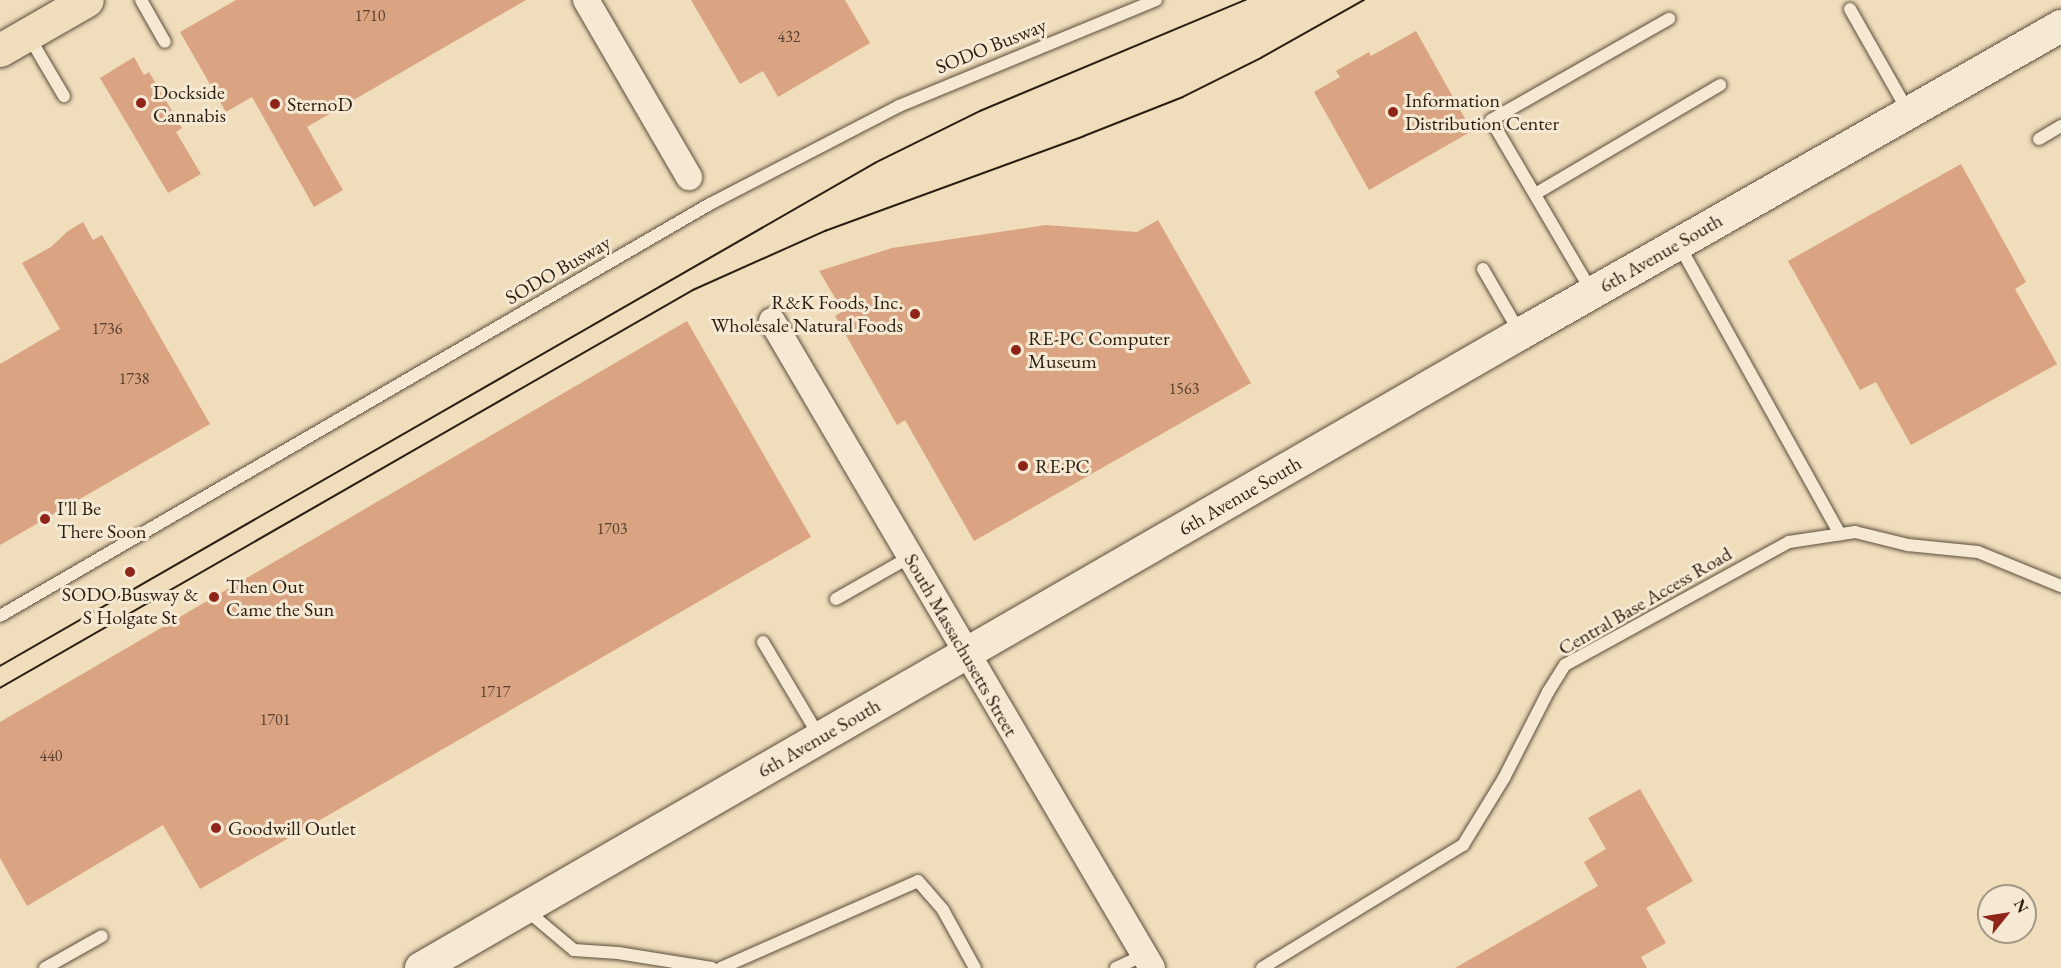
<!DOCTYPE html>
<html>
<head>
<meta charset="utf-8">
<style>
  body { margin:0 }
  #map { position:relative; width:2061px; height:968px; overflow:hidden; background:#efddbb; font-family:"EB Garamond",serif }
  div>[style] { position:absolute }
  .building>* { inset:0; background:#daa482 }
  .roads { filter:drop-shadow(0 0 2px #5c4e3c) drop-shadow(0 0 2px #5c4e3c) }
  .service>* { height:12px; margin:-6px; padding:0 6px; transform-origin:6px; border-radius:6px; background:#f5e9d3 }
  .minor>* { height:26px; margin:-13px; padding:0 13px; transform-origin:13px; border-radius:13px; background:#f5e9d3 }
  .tertiary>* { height:32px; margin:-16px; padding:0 16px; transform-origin:16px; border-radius:16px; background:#f5e9d3 }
  .primary>* { height:33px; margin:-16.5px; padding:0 16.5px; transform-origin:16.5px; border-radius:16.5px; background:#efddbb }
  .tram>* { height:1.5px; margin:-0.75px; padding:0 0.75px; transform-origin:0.75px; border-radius:0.75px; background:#2b1f12 }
  .dots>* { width:16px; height:16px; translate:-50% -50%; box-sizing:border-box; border:3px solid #f5e9d3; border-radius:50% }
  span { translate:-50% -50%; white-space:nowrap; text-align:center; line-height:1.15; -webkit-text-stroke:6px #f5e9d3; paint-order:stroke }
  .number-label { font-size:16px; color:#57402e }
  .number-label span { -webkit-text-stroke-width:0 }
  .street-label { font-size:20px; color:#2b1f12 }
  .poi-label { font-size:20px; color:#2b1f12 }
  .left { translate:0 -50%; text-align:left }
  .right { translate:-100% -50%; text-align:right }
  .north { position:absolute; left:1977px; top:884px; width:60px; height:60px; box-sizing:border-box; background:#f5e9d3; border:2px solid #a49886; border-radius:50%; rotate:60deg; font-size:16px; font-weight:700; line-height:24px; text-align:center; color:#2b1f12 }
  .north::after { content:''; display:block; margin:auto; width:21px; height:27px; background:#8f2418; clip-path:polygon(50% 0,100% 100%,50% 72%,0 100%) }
</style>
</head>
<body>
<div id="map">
  <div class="building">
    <div style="clip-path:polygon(236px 0,526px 0,307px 127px,343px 190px,314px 207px,252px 97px,226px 112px,180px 32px)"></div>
    <div style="clip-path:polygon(691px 0,845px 0,870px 43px,778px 97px,763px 71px,740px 84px)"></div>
    <div style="clip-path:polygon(1416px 31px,1472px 131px,1369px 190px,1314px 92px,1340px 77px,1336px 71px,1369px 52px,1371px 56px)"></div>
    <div style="clip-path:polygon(134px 57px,144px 75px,149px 72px,182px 128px,176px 132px,201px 174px,168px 193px,100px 78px)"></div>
    <div style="clip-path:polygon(1961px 164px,2026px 282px,2015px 289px,2057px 364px,1911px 445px,1876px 382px,1860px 390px,1788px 261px)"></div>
    <div style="clip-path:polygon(1158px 220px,1251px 383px,974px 541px,905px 420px,897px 425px,835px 316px,843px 311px,819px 271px,892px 248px,1046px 225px,1137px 232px)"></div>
    <div style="clip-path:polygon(83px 222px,93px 240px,102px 235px,210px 424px,0 545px,0 364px,60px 329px,22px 263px,51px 247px,68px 231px)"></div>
    <div style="clip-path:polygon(687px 321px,811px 537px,200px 889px,163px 825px,27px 906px,0 858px,0 722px)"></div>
    <div style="clip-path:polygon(1640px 789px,1693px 881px,1646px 908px,1666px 943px,1641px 957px,1647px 968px,1455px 968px,1598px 886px,1584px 862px,1606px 849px,1588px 818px)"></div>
  </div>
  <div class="roads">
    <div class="service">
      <div style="left:141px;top:0;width:48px;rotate:60.3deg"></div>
      <div style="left:1850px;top:9px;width:117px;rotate:60.4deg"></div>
      <div style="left:28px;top:35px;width:71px;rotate:59.5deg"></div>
      <div style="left:2039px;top:139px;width:26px;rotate:-31deg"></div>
      <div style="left:1535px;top:194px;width:215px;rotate:-30.5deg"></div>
      <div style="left:1679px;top:245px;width:331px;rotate:60.9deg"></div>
      <div style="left:1483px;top:269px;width:74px;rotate:60deg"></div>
      <div style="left:1592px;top:292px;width:199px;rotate:-120.4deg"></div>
      <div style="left:1491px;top:120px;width:205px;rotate:-29.6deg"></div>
      <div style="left:836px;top:599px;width:85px;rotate:-29.6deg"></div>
      <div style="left:0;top:616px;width:821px;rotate:-30.13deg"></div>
      <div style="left:710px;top:204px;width:213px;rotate:-27.4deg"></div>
      <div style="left:899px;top:106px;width:278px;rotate:-22.4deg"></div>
      <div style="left:763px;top:642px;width:109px;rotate:59.2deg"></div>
      <div style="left:525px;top:909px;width:64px;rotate:39.9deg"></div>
      <div style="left:574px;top:950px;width:44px;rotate:3.9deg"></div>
      <div style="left:618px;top:953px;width:95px;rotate:9.1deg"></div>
      <div style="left:45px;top:968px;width:65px;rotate:-29.3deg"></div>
      <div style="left:721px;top:968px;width:215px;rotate:-23.8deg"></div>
      <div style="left:918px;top:881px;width:38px;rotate:49deg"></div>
      <div style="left:943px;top:910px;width:66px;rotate:61.1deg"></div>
      <div style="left:1116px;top:968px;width:31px;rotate:-25deg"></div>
      <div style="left:1262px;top:968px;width:236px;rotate:-31.5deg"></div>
      <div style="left:1463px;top:845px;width:79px;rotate:-58.5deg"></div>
      <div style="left:1504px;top:778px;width:97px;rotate:-62.9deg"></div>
      <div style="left:1548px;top:692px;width:32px;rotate:-58deg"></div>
      <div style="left:1565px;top:665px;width:256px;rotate:-28.8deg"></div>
      <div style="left:1789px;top:542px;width:67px;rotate:-8.6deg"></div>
      <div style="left:1855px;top:532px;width:55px;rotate:13.8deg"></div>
      <div style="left:1908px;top:545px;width:70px;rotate:5.7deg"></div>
      <div style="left:1978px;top:552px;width:90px;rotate:22.3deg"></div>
    </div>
    <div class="minor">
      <div style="left:586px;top:0;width:205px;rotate:59.8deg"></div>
      <div style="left:772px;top:321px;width:750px;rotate:59.57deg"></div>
    </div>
    <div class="tertiary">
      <div style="left:421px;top:968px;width:1269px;rotate:-29.98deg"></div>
      <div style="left:1520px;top:334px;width:623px;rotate:-29.65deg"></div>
    </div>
    <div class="primary">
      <div style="left:0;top:50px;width:100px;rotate:-29.9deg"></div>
    </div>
  </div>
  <div class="tram">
    <div style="left:0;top:666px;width:1009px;rotate:-29.89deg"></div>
    <div style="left:875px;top:163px;width:117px;rotate:-26.3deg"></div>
    <div style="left:980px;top:111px;width:288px;rotate:-22.7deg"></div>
    <div style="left:0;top:688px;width:799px;rotate:-29.87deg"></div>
    <div style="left:693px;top:290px;width:145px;rotate:-24.1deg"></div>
    <div style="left:825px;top:231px;width:276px;rotate:-20.1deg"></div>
    <div style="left:1084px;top:136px;width:106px;rotate:-21.5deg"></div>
    <div style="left:1183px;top:97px;width:87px;rotate:-26.6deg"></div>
    <div style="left:1261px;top:58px;width:118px;rotate:-29.4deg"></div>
  </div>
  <div class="dots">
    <div style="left:141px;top:103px;background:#8f2418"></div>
    <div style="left:275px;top:104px;background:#8f2418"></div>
    <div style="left:1393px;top:112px;background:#8f2418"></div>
    <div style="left:915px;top:314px;background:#8f2418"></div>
    <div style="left:1016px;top:350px;background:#8f2418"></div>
    <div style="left:1023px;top:466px;background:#8f2418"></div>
    <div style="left:45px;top:519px;background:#8f2418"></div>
    <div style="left:130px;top:572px;background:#8f2418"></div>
    <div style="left:214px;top:597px;background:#8f2418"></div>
    <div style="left:216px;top:828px;background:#8f2418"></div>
  </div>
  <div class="number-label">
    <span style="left:370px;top:16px">1710</span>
    <span style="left:789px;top:37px">432</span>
    <span style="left:107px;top:329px">1736</span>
    <span style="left:134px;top:379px">1738</span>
    <span style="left:1184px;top:389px">1563</span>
    <span style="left:612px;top:529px">1703</span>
    <span style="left:495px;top:692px">1717</span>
    <span style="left:275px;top:720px">1701</span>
    <span style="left:51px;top:756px">440</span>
  </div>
  <div class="street-label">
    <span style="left:991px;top:46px;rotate:-22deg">SODO Busway</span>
    <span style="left:1661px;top:253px;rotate:-30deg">6th Avenue South</span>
    <span style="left:558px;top:270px;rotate:-30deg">SODO Busway</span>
    <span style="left:1240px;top:496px;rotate:-30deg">6th Avenue South</span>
    <span style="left:1645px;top:601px;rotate:-30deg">Central Base Access Road</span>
    <span style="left:961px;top:645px;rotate:60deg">South Massachusetts Street</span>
    <span style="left:819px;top:738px;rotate:-30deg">6th Avenue South</span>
  </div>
  <div class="poi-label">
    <span class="left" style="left:153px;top:104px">Dockside<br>Cannabis</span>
    <span class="left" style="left:1405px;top:112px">Information<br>Distribution Center</span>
    <span class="left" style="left:287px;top:104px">SternoD</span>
    <span class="right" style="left:903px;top:314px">R&amp;K Foods, Inc.<br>Wholesale Natural Foods</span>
    <span class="left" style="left:1028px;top:350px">RE-PC Computer<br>Museum</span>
    <span class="left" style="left:1035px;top:466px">RE∙PC</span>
    <span class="left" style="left:57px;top:520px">I'll Be<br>There Soon</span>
    <span class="left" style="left:226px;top:598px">Then Out<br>Came the Sun</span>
    <span style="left:130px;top:606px">SODO Busway &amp;<br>S Holgate St</span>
    <span class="left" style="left:228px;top:828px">Goodwill Outlet</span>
  </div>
  <div class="north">N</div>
</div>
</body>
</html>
